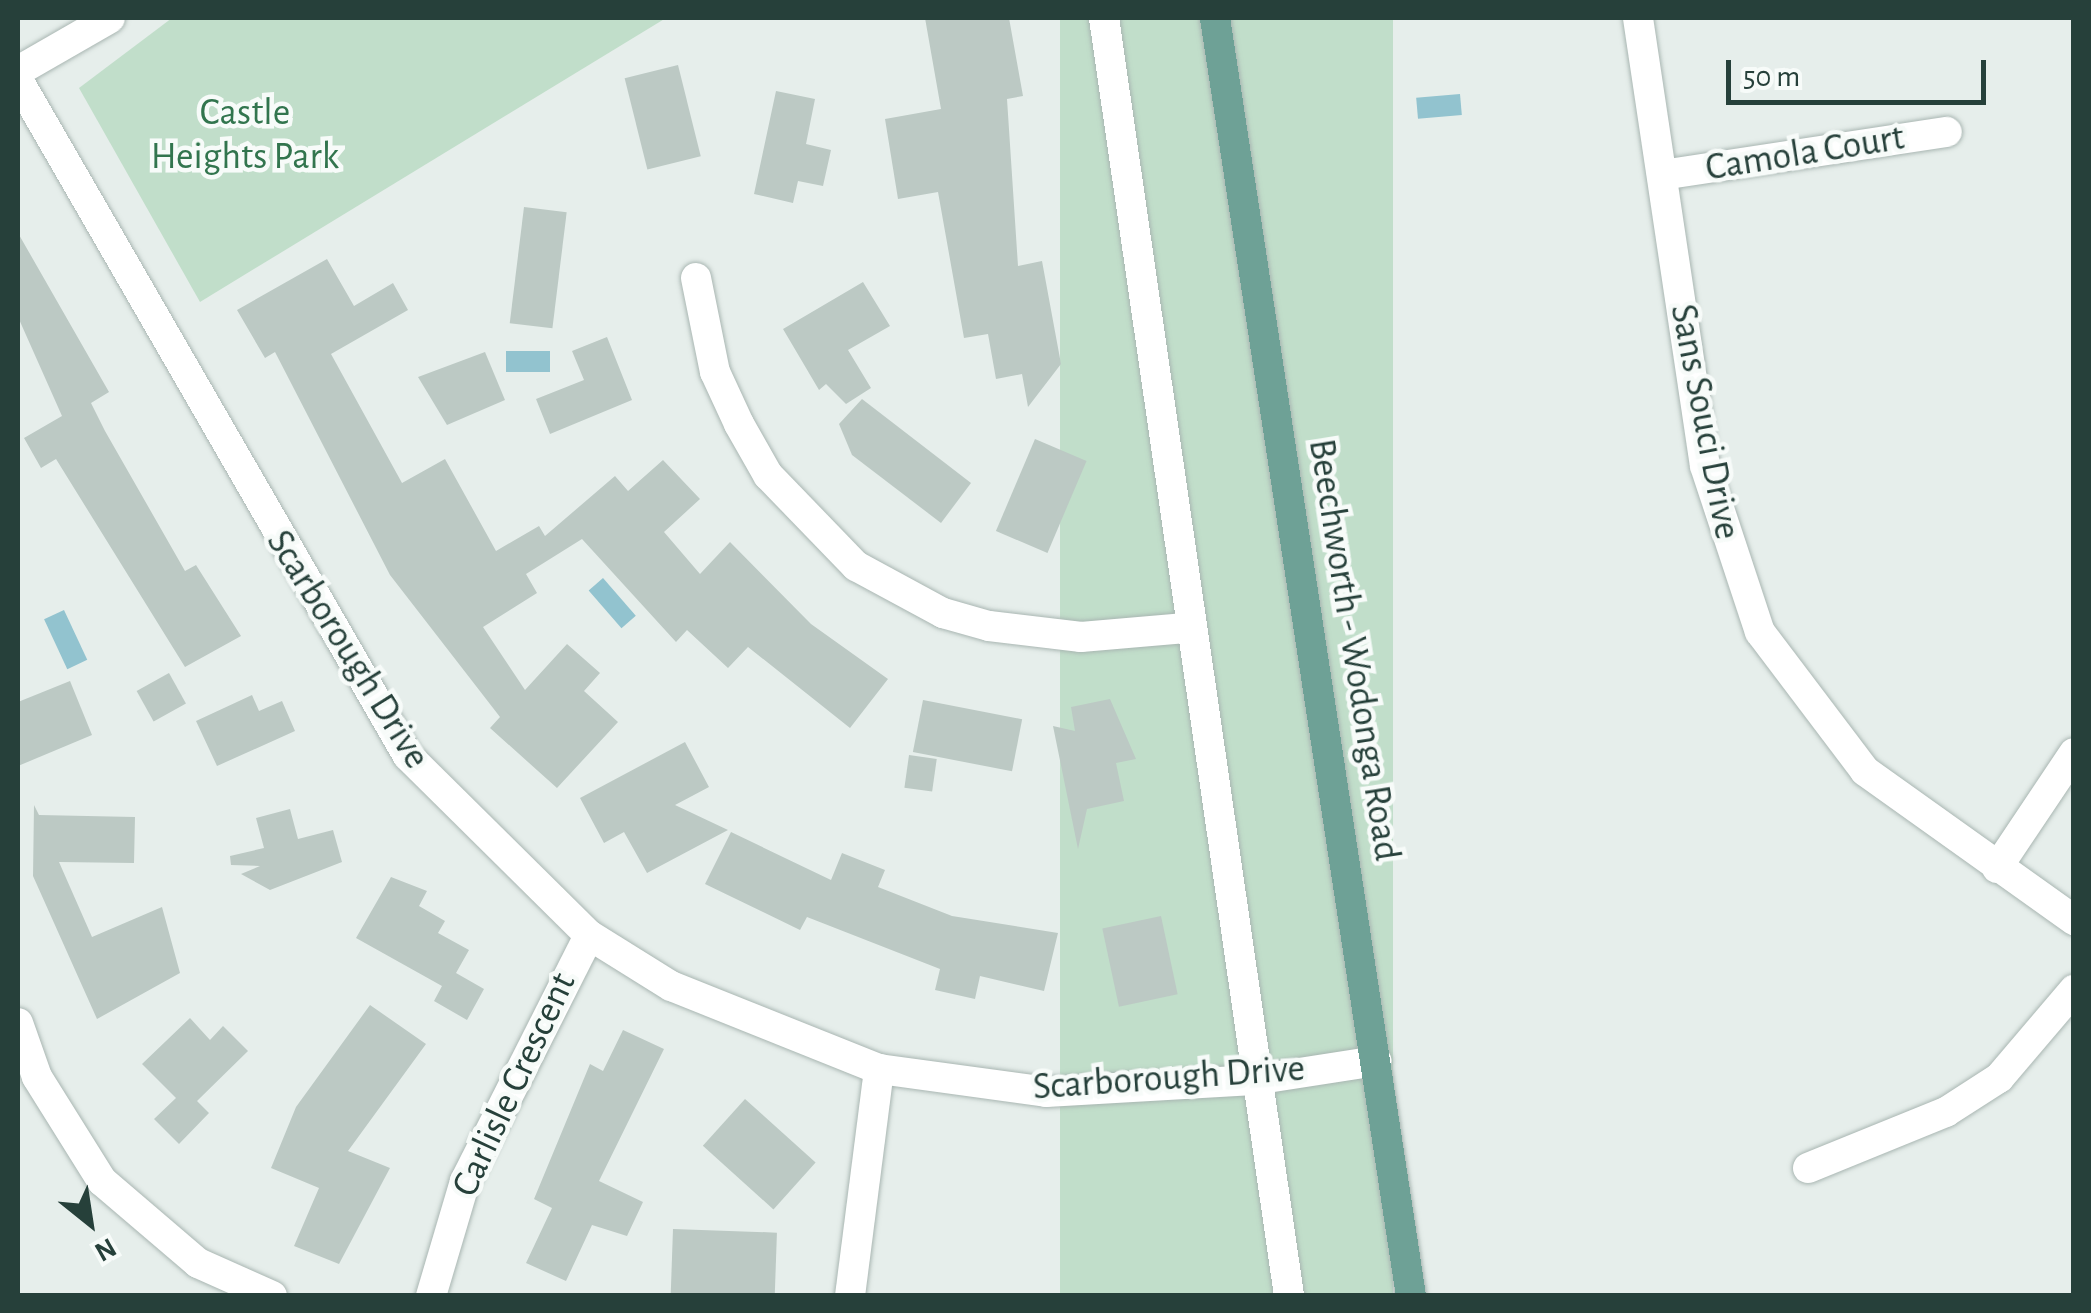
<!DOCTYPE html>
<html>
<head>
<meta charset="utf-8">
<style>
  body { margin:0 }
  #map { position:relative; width:2091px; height:1313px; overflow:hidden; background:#e6eeeb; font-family:"Alegreya Sans",sans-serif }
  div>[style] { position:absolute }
  .green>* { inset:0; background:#c1deca; transform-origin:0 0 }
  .water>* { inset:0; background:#92c3cf; transform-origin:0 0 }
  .building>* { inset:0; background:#bcc9c4; transform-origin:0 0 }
  .roads { filter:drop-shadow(0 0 2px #a9b6b2) drop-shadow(0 0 2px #a9b6b2) }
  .minor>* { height:30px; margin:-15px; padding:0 15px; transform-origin:15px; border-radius:15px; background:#fff }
  .major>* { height:30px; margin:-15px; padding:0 15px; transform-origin:15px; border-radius:15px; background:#6ea196 }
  span { translate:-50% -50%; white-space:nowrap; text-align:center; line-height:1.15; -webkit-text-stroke:9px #f7fbf9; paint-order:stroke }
  .park-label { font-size:38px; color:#32754e }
  .street-label { font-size:38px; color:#26403a }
  .frame { position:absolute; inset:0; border:20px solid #26403a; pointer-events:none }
  .north { position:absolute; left:40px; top:1173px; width:100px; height:100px; -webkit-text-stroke:8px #f7fbf9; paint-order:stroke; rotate:150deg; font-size:28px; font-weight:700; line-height:40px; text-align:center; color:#26403a }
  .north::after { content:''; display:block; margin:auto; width:35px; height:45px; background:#26403a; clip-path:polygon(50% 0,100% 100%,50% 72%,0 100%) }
  .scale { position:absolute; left:1726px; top:60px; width:260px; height:45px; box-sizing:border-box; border:5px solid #26403a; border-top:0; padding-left:12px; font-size:30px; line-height:35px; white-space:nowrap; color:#26403a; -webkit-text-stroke:8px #f7fbf9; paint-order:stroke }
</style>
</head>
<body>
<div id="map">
  <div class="green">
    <div style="clip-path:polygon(172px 18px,666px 18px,200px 302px,79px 88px)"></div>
    <div style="left:1060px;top:18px;width:333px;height:1292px"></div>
  </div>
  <div class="water">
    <div style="left:1460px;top:94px;width:21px;height:44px;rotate:85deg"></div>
    <div style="left:550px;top:351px;width:21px;height:44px;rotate:90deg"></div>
    <div style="left:603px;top:578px;width:50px;height:19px;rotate:49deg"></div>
    <div style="left:64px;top:610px;width:55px;height:22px;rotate:65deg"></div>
  </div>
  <div class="building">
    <div style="clip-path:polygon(925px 18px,1009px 18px,1023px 96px,1007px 99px,1018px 266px,1042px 261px,1061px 364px,1028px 407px,1022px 374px,996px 379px,988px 334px,964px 338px,938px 192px,898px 199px,885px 119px,941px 109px)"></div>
    <div style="left:678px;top:65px;width:94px;height:55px;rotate:76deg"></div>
    <div style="clip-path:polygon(776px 91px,815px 99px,806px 144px,831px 150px,823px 186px,798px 181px,793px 203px,754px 194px)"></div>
    <div style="left:524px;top:207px;width:43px;height:117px;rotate:7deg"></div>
    <div style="clip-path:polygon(18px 233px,109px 392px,91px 403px,105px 431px,185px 571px,196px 565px,241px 636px,185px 667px,56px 459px,41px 468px,24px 438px,62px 416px,18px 317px)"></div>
    <div style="clip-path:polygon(327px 259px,354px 306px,393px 283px,408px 310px,331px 354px,402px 483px,445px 459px,496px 551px,539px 526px,545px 536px,615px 476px,628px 491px,663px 460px,700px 499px,664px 532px,700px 574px,730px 542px,811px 624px,888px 679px,850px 728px,748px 647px,728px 668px,687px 630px,676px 642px,582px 539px,526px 574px,537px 593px,483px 627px,525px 690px,567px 644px,600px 673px,584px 691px,618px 722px,557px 788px,490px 728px,500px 717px,390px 575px,275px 352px,265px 358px,237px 310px)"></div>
    <div style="clip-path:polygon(863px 282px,890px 326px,848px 350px,871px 388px,846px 404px,826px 384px,819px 390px,783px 329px)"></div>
    <div style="clip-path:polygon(607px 337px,632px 400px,550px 434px,536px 399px,584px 380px,572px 351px)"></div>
    <div style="clip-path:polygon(485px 352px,505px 400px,447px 425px,418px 377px)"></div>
    <div style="clip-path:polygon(862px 399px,971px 483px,941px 523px,852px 455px,839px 424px)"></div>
    <div style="left:1035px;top:439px;width:56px;height:100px;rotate:23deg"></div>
    <div style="left:169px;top:673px;width:35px;height:37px;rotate:61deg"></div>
    <div style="clip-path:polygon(70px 681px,92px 735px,18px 766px,18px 702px)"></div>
    <div style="clip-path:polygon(252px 695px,259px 711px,282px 701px,295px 731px,217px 766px,196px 721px)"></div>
    <div style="clip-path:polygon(1110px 699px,1136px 759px,1116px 763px,1124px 801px,1087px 809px,1078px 849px,1053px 726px,1075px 731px,1071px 707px)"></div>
    <div style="left:923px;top:700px;width:101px;height:53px;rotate:11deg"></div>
    <div style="clip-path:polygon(685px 742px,709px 787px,675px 805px,728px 830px,647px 873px,624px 832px,604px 843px,580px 798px)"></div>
    <div style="left:909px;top:755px;width:28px;height:33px;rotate:8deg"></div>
    <div style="clip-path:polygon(34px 805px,39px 815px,135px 817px,134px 863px,59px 862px,92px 937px,162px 907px,180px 973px,97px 1019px,33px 876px)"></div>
    <div style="clip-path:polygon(290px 809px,298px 839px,333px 830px,342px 862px,270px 890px,241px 874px,260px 866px,231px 865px,230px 856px,264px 848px,256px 818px)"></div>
    <div style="clip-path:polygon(731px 832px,831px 880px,842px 853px,885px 870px,878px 887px,952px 916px,1058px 933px,1044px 991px,980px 976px,975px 999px,935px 990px,940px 969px,807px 917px,800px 930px,705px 884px)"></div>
    <div style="clip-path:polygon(391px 877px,427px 891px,419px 906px,445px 921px,438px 933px,469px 950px,456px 973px,484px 989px,467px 1020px,434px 1001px,442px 986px,356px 938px)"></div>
    <div style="left:1161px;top:916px;width:80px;height:60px;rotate:78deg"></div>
    <div style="clip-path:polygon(370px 1005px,426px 1044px,348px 1151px,390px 1168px,339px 1264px,294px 1246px,319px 1188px,271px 1168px,296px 1107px)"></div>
    <div style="clip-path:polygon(190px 1018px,210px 1040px,223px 1026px,248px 1051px,197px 1101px,209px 1113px,179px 1144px,154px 1119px,176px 1098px,142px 1064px)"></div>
    <div style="clip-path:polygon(623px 1030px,664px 1049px,599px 1181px,643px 1202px,627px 1236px,592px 1225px,566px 1281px,526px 1263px,552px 1208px,534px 1199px,590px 1064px,603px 1071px)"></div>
    <div style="left:745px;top:1099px;width:95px;height:63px;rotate:42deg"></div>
    <div style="left:673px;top:1229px;width:104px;height:67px;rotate:2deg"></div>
  </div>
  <div class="roads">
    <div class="minor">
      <div style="left:1104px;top:18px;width:1291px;rotate:81.76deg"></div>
      <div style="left:1638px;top:18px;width:453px;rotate:81.5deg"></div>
      <div style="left:1705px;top:466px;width:175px;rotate:71.7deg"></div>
      <div style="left:1760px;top:632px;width:174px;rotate:52.9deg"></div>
      <div style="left:1865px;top:771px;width:257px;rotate:35.5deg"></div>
      <div style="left:18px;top:71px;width:106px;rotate:-29.9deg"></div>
      <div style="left:18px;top:80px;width:780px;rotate:60.02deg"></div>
      <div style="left:408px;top:756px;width:255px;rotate:44.7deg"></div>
      <div style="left:589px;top:935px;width:97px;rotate:31.9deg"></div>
      <div style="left:671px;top:986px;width:224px;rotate:21.8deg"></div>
      <div style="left:879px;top:1069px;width:169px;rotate:7.8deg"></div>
      <div style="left:1046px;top:1092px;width:208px;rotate:-3.3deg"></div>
      <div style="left:1254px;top:1080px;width:124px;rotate:-8.8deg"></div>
      <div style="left:1662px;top:175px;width:288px;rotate:-8.6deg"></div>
      <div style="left:696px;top:278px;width:96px;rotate:78.6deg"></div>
      <div style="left:715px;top:372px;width:57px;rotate:65.2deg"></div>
      <div style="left:739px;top:424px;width:59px;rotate:60.4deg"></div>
      <div style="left:768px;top:475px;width:127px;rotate:46deg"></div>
      <div style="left:856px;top:566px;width:99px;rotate:28.4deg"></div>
      <div style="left:943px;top:613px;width:48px;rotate:15.8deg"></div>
      <div style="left:989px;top:626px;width:93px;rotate:6.8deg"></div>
      <div style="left:1081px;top:637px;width:105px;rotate:-4.9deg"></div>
      <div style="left:1997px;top:868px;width:138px;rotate:-56.2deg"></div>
      <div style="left:18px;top:1023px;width:57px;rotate:70.6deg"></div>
      <div style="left:37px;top:1077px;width:123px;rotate:58deg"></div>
      <div style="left:102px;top:1181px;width:126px;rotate:40.5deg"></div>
      <div style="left:198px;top:1263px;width:81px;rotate:24deg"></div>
      <div style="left:1808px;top:1168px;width:149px;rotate:-22.1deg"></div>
      <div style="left:1946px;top:1112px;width:63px;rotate:-32.7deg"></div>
      <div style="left:1999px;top:1078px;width:116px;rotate:-49.6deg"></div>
      <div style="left:431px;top:1296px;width:120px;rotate:-73.5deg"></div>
      <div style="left:465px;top:1181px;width:275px;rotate:-63.2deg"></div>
      <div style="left:850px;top:1296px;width:229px;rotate:-82.7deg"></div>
    </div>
    <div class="major">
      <div style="left:1215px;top:18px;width:1293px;rotate:81.28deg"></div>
    </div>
  </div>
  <div class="park-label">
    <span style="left:245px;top:136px">Castle<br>Heights Park</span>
  </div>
  <div class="street-label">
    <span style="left:1805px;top:154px;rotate:-9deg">Camola Court</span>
    <span style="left:1704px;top:422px;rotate:79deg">Sans Souci Drive</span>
    <span style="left:347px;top:650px;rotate:58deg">Scarborough Drive</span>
    <span style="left:1353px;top:650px;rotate:81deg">Beechworth - Wodonga Road</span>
    <span style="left:1169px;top:1079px;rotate:-4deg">Scarborough Drive</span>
    <span style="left:515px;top:1085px;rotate:-65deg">Carlisle Crescent</span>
  </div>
  <div class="frame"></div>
  <div class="north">N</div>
  <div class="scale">50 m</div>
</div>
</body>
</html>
